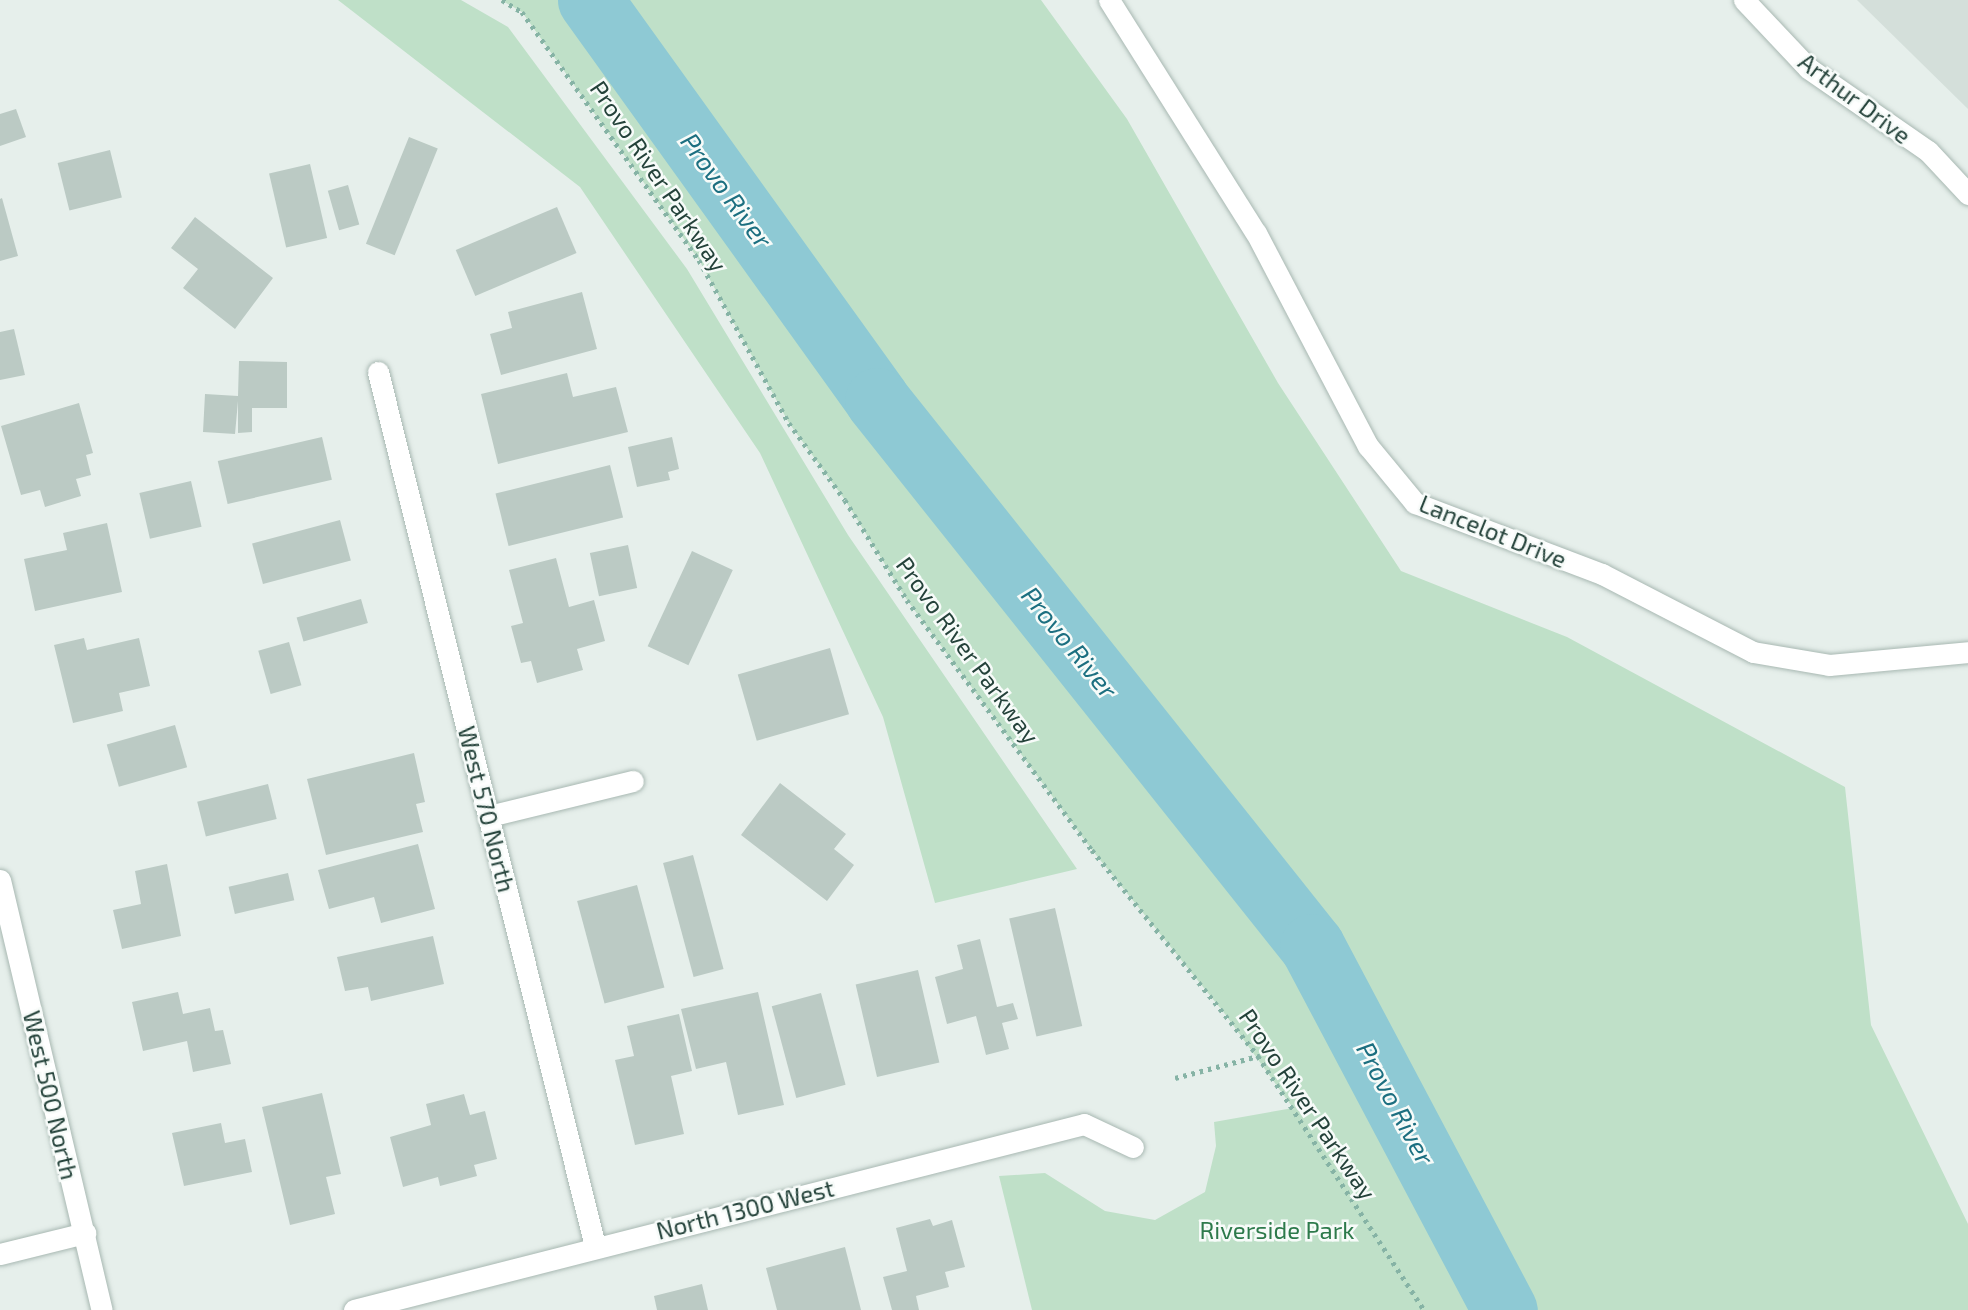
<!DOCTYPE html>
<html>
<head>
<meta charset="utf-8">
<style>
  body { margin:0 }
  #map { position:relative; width:1968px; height:1310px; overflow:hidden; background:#e6efeb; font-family:"Exo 2",sans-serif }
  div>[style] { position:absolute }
  .built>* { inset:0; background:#d4dfda }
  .green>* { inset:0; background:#bfe0c8 }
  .river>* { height:65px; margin:-32.5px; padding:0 32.5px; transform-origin:32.5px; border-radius:32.5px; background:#8ec9d4 }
  .building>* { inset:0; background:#bbcac4; transform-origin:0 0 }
  .path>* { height:4.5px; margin-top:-2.25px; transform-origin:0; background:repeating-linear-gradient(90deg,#86b3a5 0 3.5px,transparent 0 8.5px) }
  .roads { filter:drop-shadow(0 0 2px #a8b8b2) drop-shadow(0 0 2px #a8b8b2) }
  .minor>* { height:21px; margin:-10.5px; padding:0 10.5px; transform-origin:10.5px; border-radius:10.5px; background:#fff }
  .tertiary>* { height:21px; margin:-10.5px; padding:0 10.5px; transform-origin:10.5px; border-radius:10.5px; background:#fff }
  span { translate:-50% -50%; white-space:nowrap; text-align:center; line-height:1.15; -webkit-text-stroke:5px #f7fbf9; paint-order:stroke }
  .street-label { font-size:24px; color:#24423a }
  .park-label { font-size:24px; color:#2d7a4b }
  .water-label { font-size:26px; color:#1c6f80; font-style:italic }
</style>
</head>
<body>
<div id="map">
  <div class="built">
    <div style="clip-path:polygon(1857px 0,1968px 0,1968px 109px)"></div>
  </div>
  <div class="green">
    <div style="clip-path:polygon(338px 0,461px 0,508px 27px,687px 269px,848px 535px,1077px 869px,935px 903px,883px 717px,760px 453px,580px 187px)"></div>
    <div style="clip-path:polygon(501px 0,1041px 0,1127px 119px,1278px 383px,1401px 571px,1567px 637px,1845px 787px,1871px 1025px,1968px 1224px,1968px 1310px,1032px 1310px,999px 1176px,1045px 1173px,1105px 1211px,1155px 1220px,1205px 1192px,1216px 1146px,1214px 1122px,1293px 1108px,1225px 1014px,1092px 850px,907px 600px,845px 500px,789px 423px,699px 260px,522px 12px)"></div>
  </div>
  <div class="river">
    <div style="left:590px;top:0;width:492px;rotate:54.3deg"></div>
    <div style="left:877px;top:400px;width:698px;rotate:51.46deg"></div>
    <div style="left:1312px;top:946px;width:412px;rotate:62.1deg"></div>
  </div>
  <div class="building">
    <div style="clip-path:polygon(16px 109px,26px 137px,0 146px,0 114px)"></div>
    <div style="left:409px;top:137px;width:31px;height:115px;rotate:22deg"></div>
    <div style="left:110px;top:150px;width:49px;height:54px;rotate:76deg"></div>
    <div style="left:310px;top:164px;width:76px;height:42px;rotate:77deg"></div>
    <div style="left:348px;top:185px;width:41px;height:21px;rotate:74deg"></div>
    <div style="clip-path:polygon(2px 198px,18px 256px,0 261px,0 199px)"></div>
    <div style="left:557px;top:207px;width:50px;height:110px;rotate:67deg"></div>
    <div style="clip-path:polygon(195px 217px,273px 278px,235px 329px,183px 288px,198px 269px,171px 248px)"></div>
    <div style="clip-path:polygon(582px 292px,597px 349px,501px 375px,490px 334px,512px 328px,508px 312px)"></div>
    <div style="clip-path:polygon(14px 329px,25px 375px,0 380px,0 332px)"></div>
    <div style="clip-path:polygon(239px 361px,287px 362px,287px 408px,252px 408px,252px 432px,238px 433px,238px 401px,235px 434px,203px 432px,205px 394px,238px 396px)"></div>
    <div style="clip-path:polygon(567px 373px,573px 397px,616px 387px,628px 432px,498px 464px,481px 394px)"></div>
    <div style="clip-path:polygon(79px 403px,93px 453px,86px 455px,91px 475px,76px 479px,81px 496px,45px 507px,40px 490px,21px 495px,1px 426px)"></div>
    <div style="left:322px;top:437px;width:44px;height:107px;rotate:77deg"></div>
    <div style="clip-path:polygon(672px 437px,679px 469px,668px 472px,670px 480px,637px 487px,628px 447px)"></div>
    <div style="left:610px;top:465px;width:54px;height:118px;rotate:76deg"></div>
    <div style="left:191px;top:481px;width:47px;height:53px;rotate:77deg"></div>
    <div style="left:340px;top:520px;width:42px;height:91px;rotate:75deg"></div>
    <div style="clip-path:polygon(107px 523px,122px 592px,35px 611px,24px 559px,67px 550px,63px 533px)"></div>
    <div style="left:628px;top:545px;width:44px;height:39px;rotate:78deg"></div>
    <div style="left:692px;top:551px;width:45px;height:105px;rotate:25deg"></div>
    <div style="clip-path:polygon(556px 558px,569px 607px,594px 600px,605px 641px,577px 649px,583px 670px,537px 683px,531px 661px,521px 663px,511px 626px,523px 623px,509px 570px)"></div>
    <div style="left:361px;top:599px;width:25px;height:67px;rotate:74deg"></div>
    <div style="clip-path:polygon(84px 638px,87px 650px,139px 638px,150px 686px,119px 693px,123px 711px,73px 723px,54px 645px)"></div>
    <div style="left:289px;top:642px;width:45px;height:32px;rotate:74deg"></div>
    <div style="left:830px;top:648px;width:69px;height:96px;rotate:74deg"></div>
    <div style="left:175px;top:725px;width:44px;height:71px;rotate:74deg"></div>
    <div style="clip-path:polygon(414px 753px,425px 802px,416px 804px,423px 832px,326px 855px,307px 779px)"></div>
    <div style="clip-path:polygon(780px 783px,846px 834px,834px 849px,854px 865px,827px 901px,741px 835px)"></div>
    <div style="left:268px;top:784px;width:36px;height:73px;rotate:76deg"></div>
    <div style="clip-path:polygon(418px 844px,435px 909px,381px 923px,374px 897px,329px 909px,318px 870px)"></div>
    <div style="left:693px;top:855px;width:118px;height:31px;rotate:75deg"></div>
    <div style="clip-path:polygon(167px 864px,181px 936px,122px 949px,113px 910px,141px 904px,135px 871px)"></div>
    <div style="left:288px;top:873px;width:28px;height:61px;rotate:77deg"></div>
    <div style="left:637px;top:885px;width:106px;height:62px;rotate:75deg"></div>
    <div style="left:1055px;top:908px;width:121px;height:47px;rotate:77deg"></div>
    <div style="clip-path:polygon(433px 936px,444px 984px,371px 1001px,368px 987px,345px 991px,337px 957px)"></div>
    <div style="clip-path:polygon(980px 939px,997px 1007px,1013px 1003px,1018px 1019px,1002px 1023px,1009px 1049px,986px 1055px,976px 1016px,947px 1024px,935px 977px,963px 969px,957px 945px)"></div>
    <div style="left:918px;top:970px;width:95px;height:64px;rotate:77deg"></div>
    <div style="clip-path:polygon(178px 992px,183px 1014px,210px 1008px,215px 1031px,223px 1030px,231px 1064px,193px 1072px,187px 1041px,143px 1051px,132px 1002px)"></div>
    <div style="clip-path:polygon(758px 992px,784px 1105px,738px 1115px,726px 1062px,696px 1069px,681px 1009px)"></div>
    <div style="left:821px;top:993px;width:95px;height:51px;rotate:75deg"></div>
    <div style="clip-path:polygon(679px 1014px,692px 1071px,671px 1076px,684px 1134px,635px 1145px,615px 1060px,634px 1056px,627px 1026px)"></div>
    <div style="clip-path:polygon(322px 1093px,341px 1174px,326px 1177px,335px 1214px,290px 1225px,262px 1107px)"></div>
    <div style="clip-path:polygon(464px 1094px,470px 1115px,485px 1111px,497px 1159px,474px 1165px,477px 1176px,440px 1186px,438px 1177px,403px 1187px,390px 1137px,431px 1125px,426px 1104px)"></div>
    <div style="clip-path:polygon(221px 1123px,225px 1143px,245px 1139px,252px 1172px,184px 1186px,172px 1133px)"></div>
    <div style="clip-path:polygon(930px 1219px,933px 1226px,952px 1220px,965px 1267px,945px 1272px,949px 1287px,916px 1296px,919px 1310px,892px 1310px,883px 1277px,907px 1271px,896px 1228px)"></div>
    <div style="clip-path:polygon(845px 1247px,861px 1310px,777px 1310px,766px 1268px)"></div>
    <div style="clip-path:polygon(702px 1284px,708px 1310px,657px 1310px,654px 1296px)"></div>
  </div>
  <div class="path">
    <div style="left:502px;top:0;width:23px;rotate:31deg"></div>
    <div style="left:522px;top:12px;width:305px;rotate:54.5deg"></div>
    <div style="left:699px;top:260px;width:186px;rotate:61.1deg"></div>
    <div style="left:789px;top:423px;width:95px;rotate:54deg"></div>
    <div style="left:845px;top:500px;width:118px;rotate:58.2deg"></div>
    <div style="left:907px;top:600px;width:311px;rotate:53.5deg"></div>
    <div style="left:1092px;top:850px;width:265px;rotate:51.1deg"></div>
    <div style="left:1258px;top:1056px;width:303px;rotate:56.8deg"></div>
    <div style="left:1175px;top:1078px;width:86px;rotate:-14.8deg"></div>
  </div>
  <div class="roads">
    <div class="minor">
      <div style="left:1109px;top:0;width:275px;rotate:57.8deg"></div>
      <div style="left:1256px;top:233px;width:241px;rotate:62.3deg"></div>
      <div style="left:1368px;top:446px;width:74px;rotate:50.5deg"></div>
      <div style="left:1415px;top:503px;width:200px;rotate:20.8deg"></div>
      <div style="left:1602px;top:574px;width:170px;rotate:27.3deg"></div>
      <div style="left:1753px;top:652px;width:77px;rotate:9.7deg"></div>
      <div style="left:1829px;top:665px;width:140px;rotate:-5.3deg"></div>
      <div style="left:1744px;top:0;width:93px;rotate:46.7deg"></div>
      <div style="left:1808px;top:68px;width:146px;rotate:34.7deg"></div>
      <div style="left:1928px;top:151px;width:59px;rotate:47.1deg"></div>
      <div style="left:378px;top:372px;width:901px;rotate:76.06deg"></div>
      <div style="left:489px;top:816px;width:148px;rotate:-13.7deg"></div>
      <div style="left:0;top:1254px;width:88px;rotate:-13.9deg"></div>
      <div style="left:354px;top:1310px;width:753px;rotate:-14.29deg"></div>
      <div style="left:1084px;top:1124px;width:54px;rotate:25.1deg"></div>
    </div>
    <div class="tertiary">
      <div style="left:0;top:880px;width:442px;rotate:76.7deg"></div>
    </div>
  </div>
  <div class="street-label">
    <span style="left:1855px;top:98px;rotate:37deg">Arthur Drive</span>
    <span style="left:659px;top:176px;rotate:56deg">Provo River Parkway</span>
    <span style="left:1493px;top:531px;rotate:22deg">Lancelot Drive</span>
    <span style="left:968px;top:650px;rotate:54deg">Provo River Parkway</span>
    <span style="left:487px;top:809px;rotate:76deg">West 570 North</span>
    <span style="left:51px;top:1095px;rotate:77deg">West 500 North</span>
    <span style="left:1308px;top:1104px;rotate:56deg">Provo River Parkway</span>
    <span style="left:745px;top:1209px;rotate:-14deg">North 1300 West</span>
  </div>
  <div class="park-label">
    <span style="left:1277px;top:1230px">Riverside Park</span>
  </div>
  <div class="water-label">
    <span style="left:727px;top:190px;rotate:54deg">Provo River</span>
    <span style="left:1070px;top:642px;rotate:51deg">Provo River</span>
    <span style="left:1396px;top:1103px;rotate:62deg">Provo River</span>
  </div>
</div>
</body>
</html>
